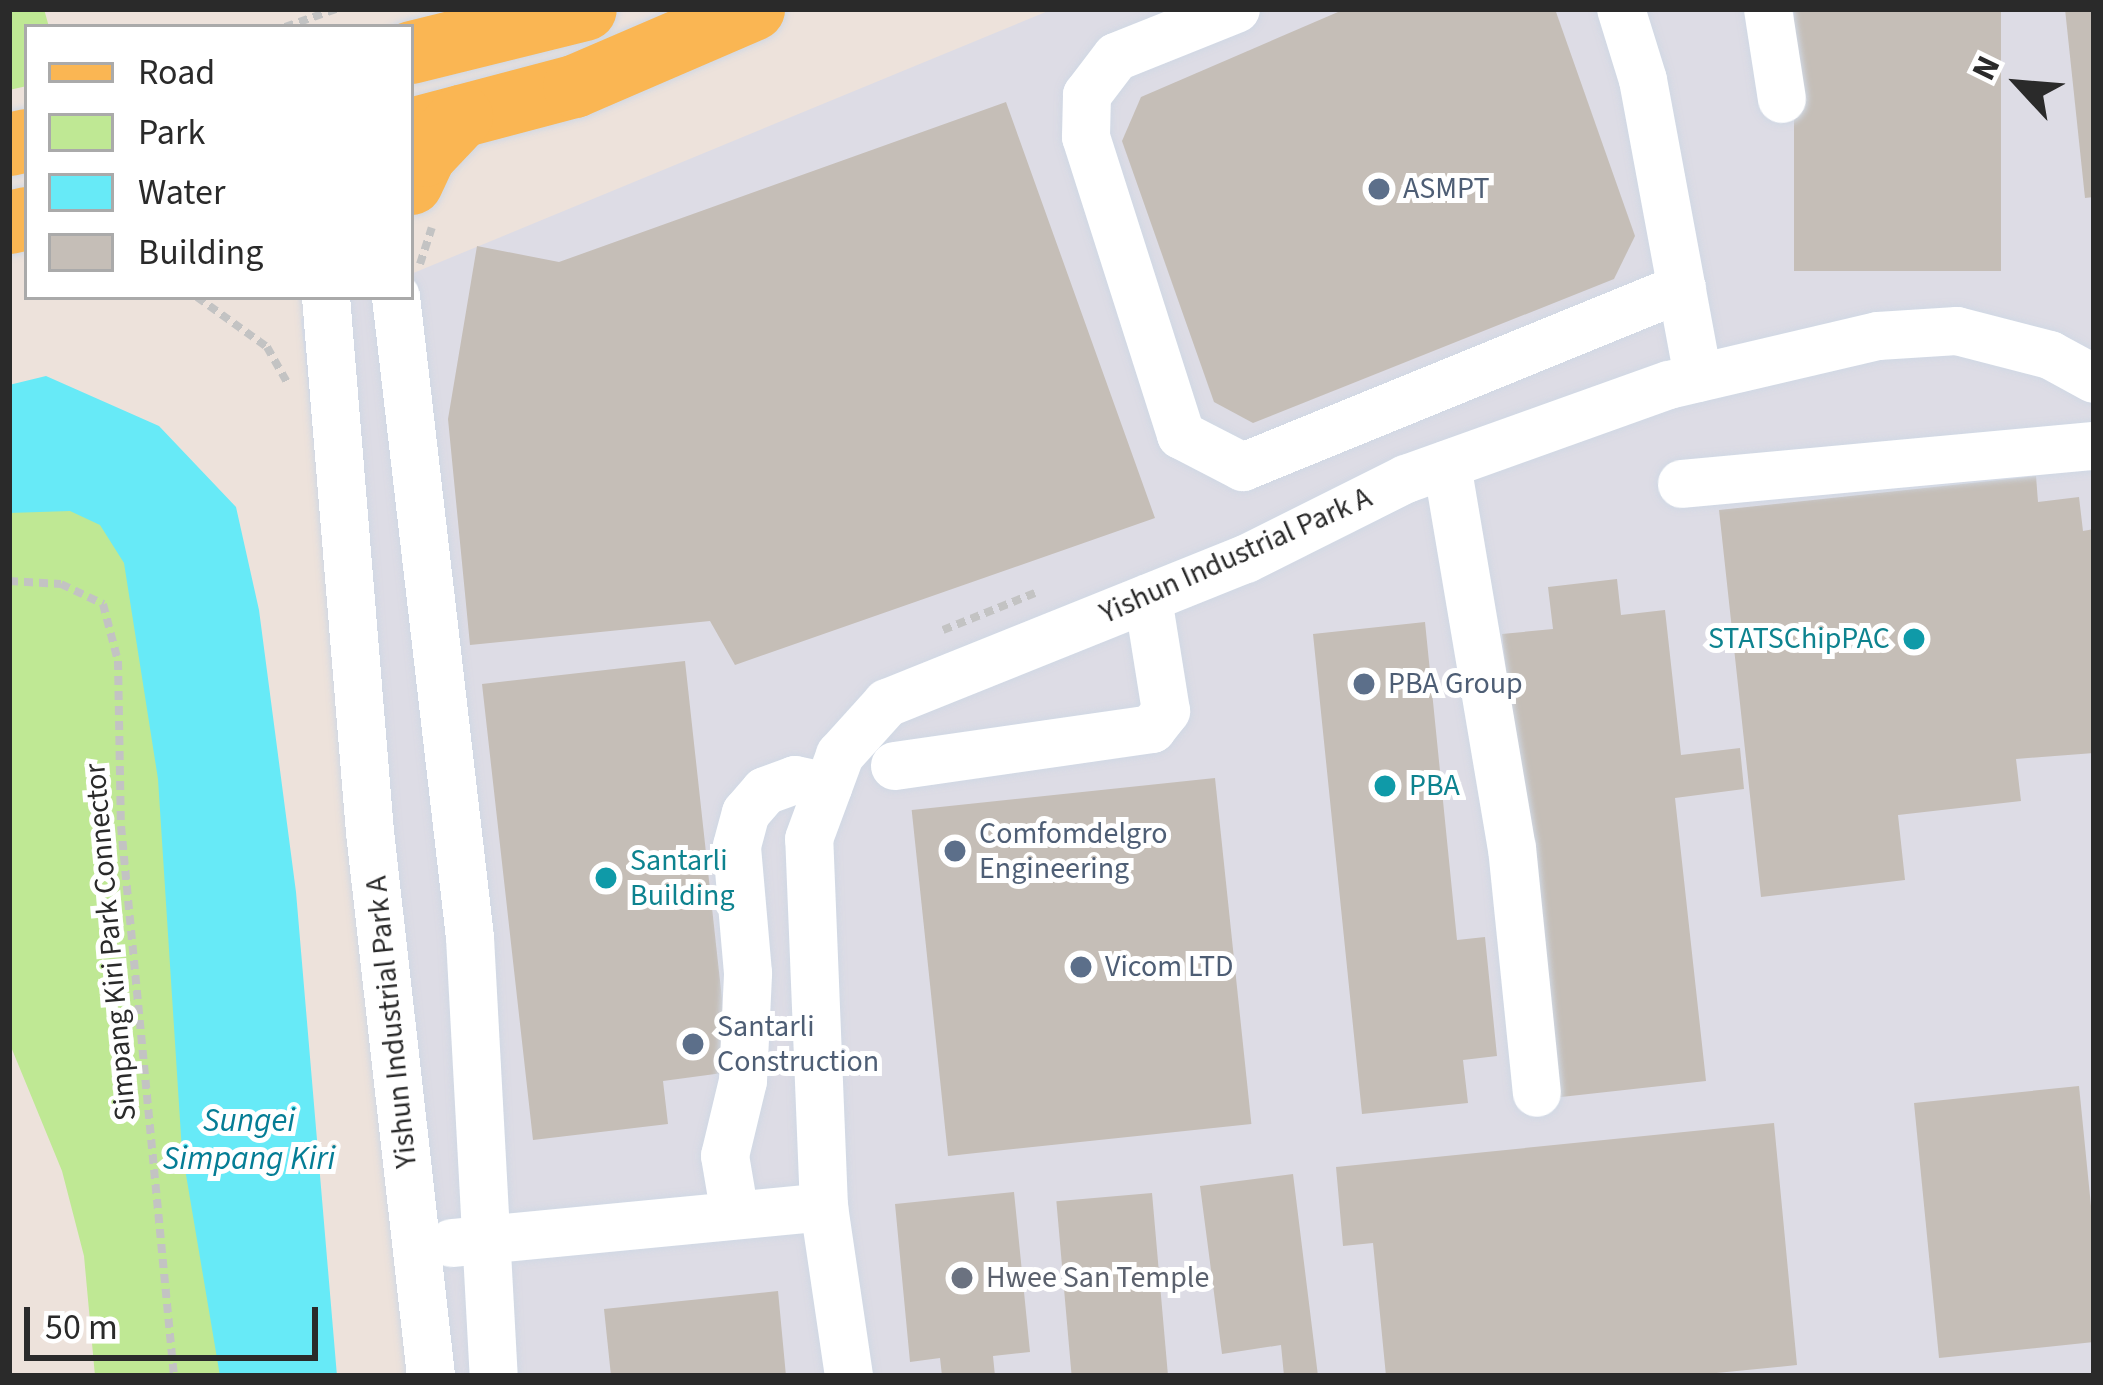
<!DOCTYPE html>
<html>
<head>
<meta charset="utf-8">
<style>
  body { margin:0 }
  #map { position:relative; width:2103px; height:1385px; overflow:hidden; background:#ede2db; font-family:"Source Sans 3",sans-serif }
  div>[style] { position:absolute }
  .industrial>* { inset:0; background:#dddce5 }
  .green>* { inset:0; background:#bfe894 }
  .water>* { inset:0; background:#67eaf7 }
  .building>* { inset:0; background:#c5beb7; transform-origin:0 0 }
  .path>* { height:8px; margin-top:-4px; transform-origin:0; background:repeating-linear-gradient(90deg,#c3c3c3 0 9px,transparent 0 15px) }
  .roads { filter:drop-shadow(0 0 3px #d0d8e4) drop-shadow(0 0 3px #d0d8e4) }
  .minor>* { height:48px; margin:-24px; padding:0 24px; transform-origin:24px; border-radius:24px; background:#fff }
  .major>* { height:63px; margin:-31.5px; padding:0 31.5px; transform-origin:31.5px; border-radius:31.5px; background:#fab653 }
  .dots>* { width:33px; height:33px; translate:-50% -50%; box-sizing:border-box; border:6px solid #fff; border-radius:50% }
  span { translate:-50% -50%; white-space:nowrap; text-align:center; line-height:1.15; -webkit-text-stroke:10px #fff; paint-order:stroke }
  .service-label { font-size:30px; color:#4e5e75 }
  .left { translate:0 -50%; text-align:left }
  .street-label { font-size:30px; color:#2a2a2a }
  .culture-label { font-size:30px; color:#0d838f }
  .right { translate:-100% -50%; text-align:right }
  .worship-label { font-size:30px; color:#5b616d }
  .water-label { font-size:33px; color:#057d95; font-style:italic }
  .frame { position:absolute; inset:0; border:12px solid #2a2a2a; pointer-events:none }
  .legend { position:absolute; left:24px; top:24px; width:390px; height:276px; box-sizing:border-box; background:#fff; border:3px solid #aaa; margin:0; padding:15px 21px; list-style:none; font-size:36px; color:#2a2a2a }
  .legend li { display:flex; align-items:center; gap:24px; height:60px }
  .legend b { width:60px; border:3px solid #aaa }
  .north { position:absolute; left:1959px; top:24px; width:120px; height:120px; -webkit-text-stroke:9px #fff; paint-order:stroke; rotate:296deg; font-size:33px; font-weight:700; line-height:48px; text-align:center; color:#2a2a2a }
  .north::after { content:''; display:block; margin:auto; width:42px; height:54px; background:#2a2a2a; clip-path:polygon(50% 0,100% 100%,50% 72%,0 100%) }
  .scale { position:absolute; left:24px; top:1307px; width:294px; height:54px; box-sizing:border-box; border:6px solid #2a2a2a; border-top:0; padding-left:15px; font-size:36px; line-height:42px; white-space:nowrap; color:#2a2a2a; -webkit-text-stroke:9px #fff; paint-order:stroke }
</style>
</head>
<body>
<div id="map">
  <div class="industrial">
    <div style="clip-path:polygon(1053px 9px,2094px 9px,2094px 1376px,409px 1376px,301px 319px,356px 297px,411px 297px,411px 274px)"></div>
  </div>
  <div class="green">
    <div style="clip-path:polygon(9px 9px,44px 9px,49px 27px,27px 27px,27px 86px,9px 90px)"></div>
    <div style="clip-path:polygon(9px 432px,186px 533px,268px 1376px,95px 1376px,84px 1256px,62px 1171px,9px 1042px)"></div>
  </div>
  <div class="water">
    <div style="clip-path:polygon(46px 376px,159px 426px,236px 507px,259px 610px,296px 892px,337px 1376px,220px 1376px,182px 1151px,158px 779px,124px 563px,100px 525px,70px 511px,9px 513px,9px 385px)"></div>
  </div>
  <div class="building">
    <div style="clip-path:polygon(1345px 9px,1555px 9px,1635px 236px,1614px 279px,1253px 423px,1214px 402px,1122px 141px,1141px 97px)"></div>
    <div style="left:1794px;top:9px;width:207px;height:262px"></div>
    <div style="clip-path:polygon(2065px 9px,2094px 9px,2094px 197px,2085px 198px)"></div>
    <div style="clip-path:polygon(1006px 102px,1155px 518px,735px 665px,710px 621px,470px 645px,448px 419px,477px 246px,559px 262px)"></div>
    <div style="clip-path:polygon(2036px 476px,2038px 502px,2079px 497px,2083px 531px,2094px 529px,2094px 753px,2016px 759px,2021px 801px,1898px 815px,1905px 880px,1761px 897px,1719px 510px)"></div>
    <div style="clip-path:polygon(1617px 579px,1621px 615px,1665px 610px,1681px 755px,1740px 748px,1744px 789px,1675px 798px,1706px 1081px,1552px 1098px,1502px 634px,1553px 629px,1548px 587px)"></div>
    <div style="clip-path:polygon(1425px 622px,1457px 940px,1485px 937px,1497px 1056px,1463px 1060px,1468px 1103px,1362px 1114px,1313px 634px)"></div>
    <div style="clip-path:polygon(685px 661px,730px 1072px,663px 1081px,668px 1124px,533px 1140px,482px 684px)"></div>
    <div style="left:1215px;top:778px;width:348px;height:305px;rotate:84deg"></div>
    <div style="clip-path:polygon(2079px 1086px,2094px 1236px,2094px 1342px,1939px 1358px,1914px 1103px)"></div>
    <div style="clip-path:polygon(1774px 1123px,1797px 1365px,1686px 1376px,1386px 1376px,1373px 1243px,1343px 1246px,1336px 1167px)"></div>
    <div style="clip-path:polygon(1293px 1174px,1318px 1376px,1284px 1376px,1281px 1345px,1222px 1354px,1200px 1186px)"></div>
    <div style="clip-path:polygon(1014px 1192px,1030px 1352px,993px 1356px,995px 1376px,942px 1376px,940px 1358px,910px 1362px,895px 1204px)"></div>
    <div style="left:1152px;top:1193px;width:184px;height:96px;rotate:85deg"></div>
    <div style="clip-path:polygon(778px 1291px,786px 1376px,611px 1376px,604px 1309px)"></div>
  </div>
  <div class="path">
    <div style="left:285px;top:27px;width:54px;rotate:-19.4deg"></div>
    <div style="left:420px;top:264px;width:38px;rotate:-72deg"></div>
    <div style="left:197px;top:297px;width:86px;rotate:35.5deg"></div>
    <div style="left:267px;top:347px;width:43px;rotate:60.4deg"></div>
    <div style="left:9px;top:581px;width:52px;rotate:3.3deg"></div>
    <div style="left:61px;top:584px;width:47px;rotate:25.5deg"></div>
    <div style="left:103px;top:604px;width:59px;rotate:75.3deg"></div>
    <div style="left:118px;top:661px;width:165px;rotate:89deg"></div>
    <div style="left:121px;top:826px;width:553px;rotate:84.5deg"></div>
    <div style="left:943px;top:630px;width:99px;rotate:-21.9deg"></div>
  </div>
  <div class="roads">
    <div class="minor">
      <div style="left:1236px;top:9px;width:129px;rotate:158.2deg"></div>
      <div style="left:1116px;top:57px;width:48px;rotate:127.3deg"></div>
      <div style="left:1087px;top:95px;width:42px;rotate:91.4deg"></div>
      <div style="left:1086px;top:137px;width:313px;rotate:72.3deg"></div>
      <div style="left:1181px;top:435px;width:70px;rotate:27.3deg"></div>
      <div style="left:1243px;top:467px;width:474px;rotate:-22.2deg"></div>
      <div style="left:1621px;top:9px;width:74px;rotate:72.8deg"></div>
      <div style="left:1643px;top:80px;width:303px;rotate:79.5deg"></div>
      <div style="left:1768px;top:9px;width:91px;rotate:81.2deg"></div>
      <div style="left:326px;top:297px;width:537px;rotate:85.3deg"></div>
      <div style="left:370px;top:832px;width:547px;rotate:83.6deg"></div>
      <div style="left:396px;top:297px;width:645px;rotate:83.41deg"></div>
      <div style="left:470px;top:938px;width:439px;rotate:86.9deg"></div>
      <div style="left:1447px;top:465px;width:388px;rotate:80.4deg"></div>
      <div style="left:1512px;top:848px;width:246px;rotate:84.2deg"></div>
      <div style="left:1682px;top:484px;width:414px;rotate:-5.3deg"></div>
      <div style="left:895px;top:766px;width:260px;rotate:-8.2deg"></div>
      <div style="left:1152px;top:729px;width:23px;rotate:-52deg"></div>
      <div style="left:1166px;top:711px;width:114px;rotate:-99.1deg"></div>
      <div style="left:735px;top:1215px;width:60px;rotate:-99.6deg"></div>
      <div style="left:725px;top:1156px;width:77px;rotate:-76.5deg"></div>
      <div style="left:743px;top:1081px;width:108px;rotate:-87.3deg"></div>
      <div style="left:748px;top:973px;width:127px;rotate:-95deg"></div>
      <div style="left:737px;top:846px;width:34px;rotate:-75deg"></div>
      <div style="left:746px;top:813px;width:29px;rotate:-49deg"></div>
      <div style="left:765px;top:791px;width:32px;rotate:-20deg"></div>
      <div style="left:795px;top:780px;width:34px;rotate:12deg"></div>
      <div style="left:452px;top:1243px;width:374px;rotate:-5.5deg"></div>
      <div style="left:849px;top:1376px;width:171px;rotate:-98.4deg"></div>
      <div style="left:824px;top:1207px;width:368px;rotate:-92.3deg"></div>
      <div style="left:809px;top:839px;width:90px;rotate:-69.7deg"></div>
      <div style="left:840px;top:755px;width:70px;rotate:-47.9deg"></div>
      <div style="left:887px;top:703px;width:387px;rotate:-21.9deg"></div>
      <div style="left:1246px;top:559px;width:179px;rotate:-26.6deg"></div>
      <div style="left:1406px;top:479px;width:279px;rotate:-19.7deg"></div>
      <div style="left:1669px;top:385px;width:215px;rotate:-13.2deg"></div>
      <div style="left:1878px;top:336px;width:79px;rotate:-3.6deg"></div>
      <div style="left:1957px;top:331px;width:96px;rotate:14.5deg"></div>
      <div style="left:2050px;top:355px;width:50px;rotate:28.6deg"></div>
    </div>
    <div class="major">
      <div style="left:411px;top:52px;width:179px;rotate:-13.9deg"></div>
      <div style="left:411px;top:129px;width:169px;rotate:-14.8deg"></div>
      <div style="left:574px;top:86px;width:195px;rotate:-23.3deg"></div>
      <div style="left:9px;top:144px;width:18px;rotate:-13deg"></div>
      <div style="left:411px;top:183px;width:31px;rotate:-65deg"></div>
      <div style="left:424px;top:155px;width:54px;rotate:-46.5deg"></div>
      <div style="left:9px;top:222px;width:18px;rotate:-13deg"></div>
    </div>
  </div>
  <div class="dots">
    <div style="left:1379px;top:189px;background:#5c6f8a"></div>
    <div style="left:1914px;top:639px;background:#0f9aa8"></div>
    <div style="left:1364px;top:684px;background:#5c6f8a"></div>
    <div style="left:1385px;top:786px;background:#0f9aa8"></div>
    <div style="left:955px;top:851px;background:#5c6f8a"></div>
    <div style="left:606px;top:878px;background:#0f9aa8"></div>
    <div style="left:1081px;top:967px;background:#5c6f8a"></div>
    <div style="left:693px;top:1044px;background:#5c6f8a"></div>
    <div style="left:962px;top:1278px;background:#6b7280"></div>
  </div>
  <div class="service-label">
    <span class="left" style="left:1403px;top:189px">ASMPT</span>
    <span class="left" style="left:1388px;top:684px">PBA Group</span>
    <span class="left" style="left:979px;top:851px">Comfomdelgro<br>Engineering</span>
    <span class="left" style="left:1105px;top:967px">Vicom LTD</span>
    <span class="left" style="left:717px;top:1044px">Santarli<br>Construction</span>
  </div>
  <div class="street-label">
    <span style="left:1236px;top:556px;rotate:-24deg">Yishun Industrial Park A</span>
    <span style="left:111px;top:942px;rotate:-95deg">Simpang Kiri Park Connector</span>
    <span style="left:392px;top:1022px;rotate:-96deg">Yishun Industrial Park A</span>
  </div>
  <div class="culture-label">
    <span class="right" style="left:1890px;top:639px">STATSChipPAC</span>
    <span class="left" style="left:1409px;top:786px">PBA</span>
    <span class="left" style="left:630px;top:878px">Santarli<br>Building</span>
  </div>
  <div class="worship-label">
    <span class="left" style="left:986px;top:1278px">Hwee San Temple</span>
  </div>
  <div class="water-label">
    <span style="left:249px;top:1140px">Sungei<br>Simpang Kiri</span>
  </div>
  <div class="frame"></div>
  <ul class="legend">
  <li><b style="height:15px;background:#fab653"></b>Road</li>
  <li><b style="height:33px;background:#bfe894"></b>Park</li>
  <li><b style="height:33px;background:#67eaf7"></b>Water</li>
  <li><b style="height:33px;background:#c5beb7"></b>Building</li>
  </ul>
  <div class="north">N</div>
  <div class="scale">50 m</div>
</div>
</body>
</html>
